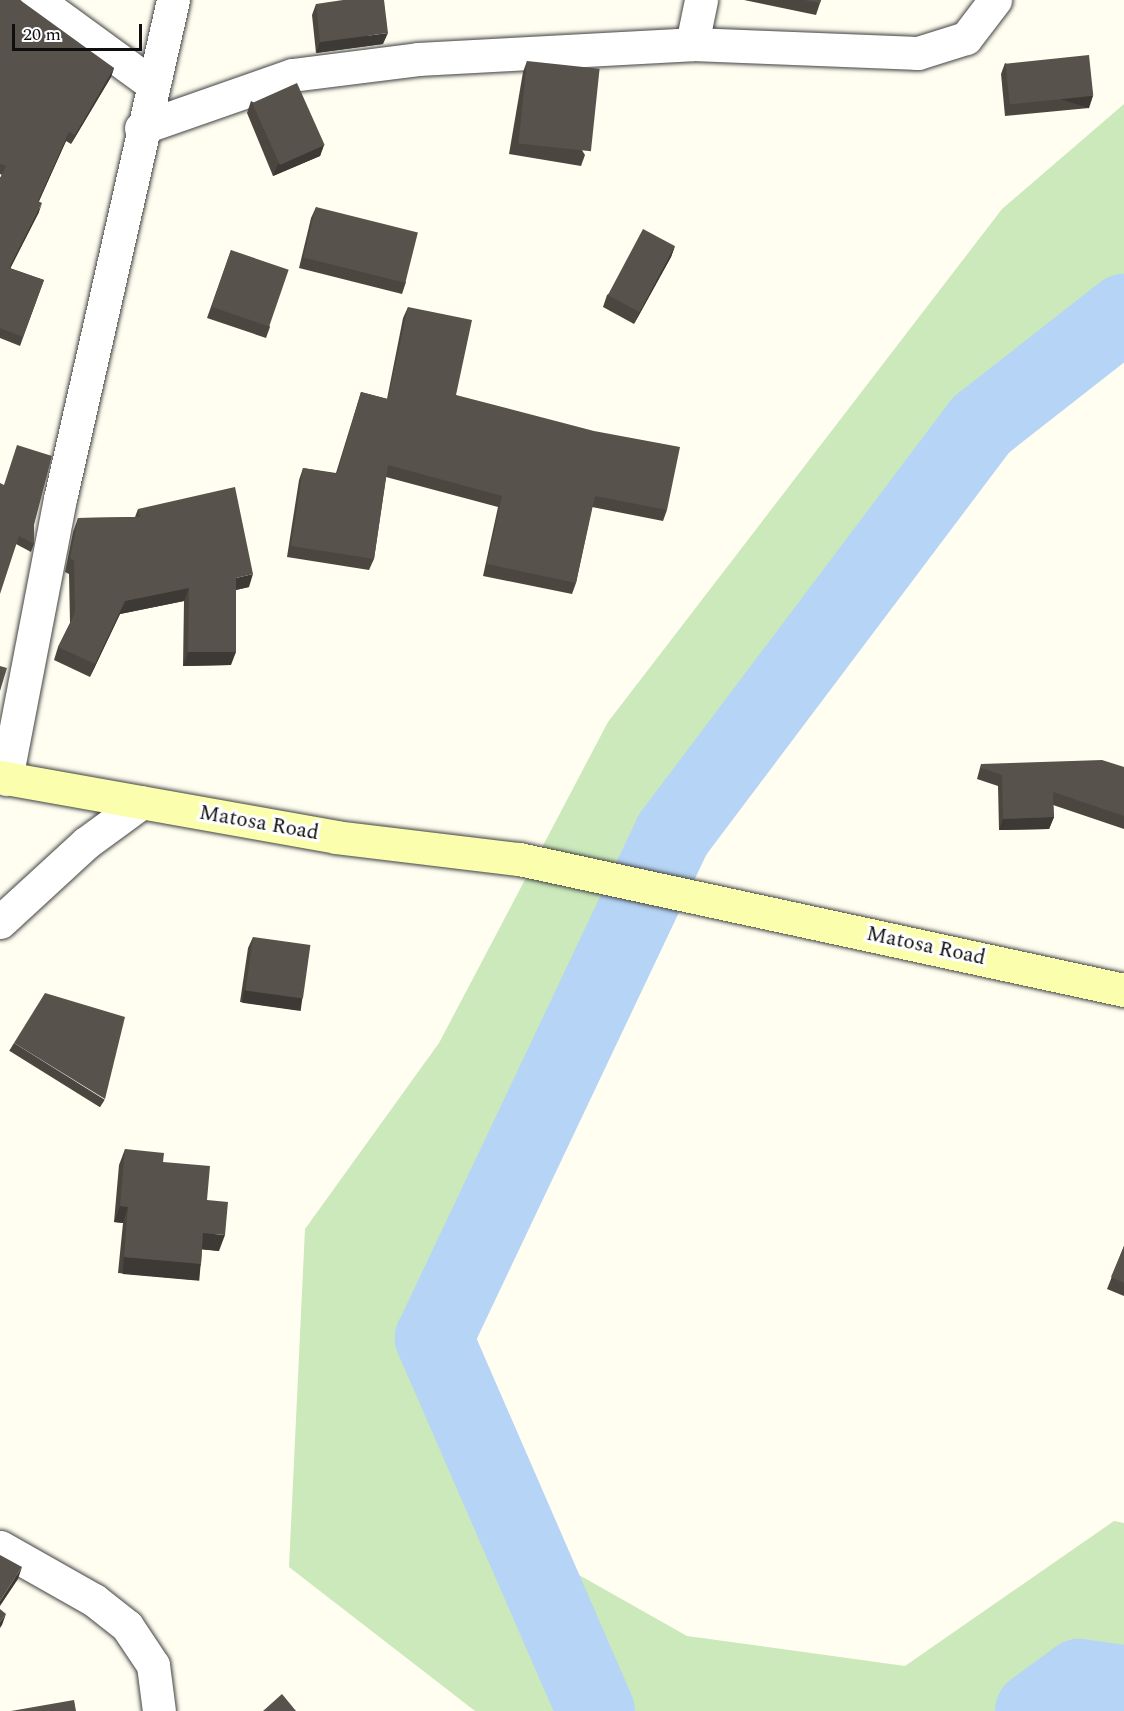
<!DOCTYPE html>
<html>
<head>
<meta charset="utf-8">
<style>
  body { margin:0 }
  #map { position:relative; width:1124px; height:1711px; overflow:hidden; background:#fffef1; font-family:Spectral,serif }
  div>[style] { position:absolute }
  .green>* { inset:0; background:#cbe9bb }
  .river>* { height:78px; margin:-39px; padding:0 39px; transform-origin:39px; border-radius:39px; background:#b6d4f5 }
  .roads { filter:drop-shadow(0 0 2px #424242) drop-shadow(0 0 2px #424242) }
  .street>* { height:33px; margin:-16.5px; padding:0 16.5px; transform-origin:16.5px; border-radius:16.5px; background:#fff }
  .secondary>* { height:33px; margin:-16.5px; padding:0 16.5px; transform-origin:16.5px; border-radius:16.5px; background:#fafead }
  .wall>* { inset:0; background:#4b4740; transform-origin:0 0 }
  .shaded-wall>* { inset:0; background:#3d3934; transform-origin:0 0 }
  .building>* { inset:0; background:#57524b; transform-origin:0 0 }
  span { translate:-50% -50%; white-space:nowrap; text-align:center; line-height:1.15; -webkit-text-stroke:6px #fff; paint-order:stroke }
  .street-label { font-size:21px; color:#0f0f0f }
  .scale { position:absolute; left:12px; top:24px; width:130px; height:27px; box-sizing:border-box; border:3px solid #0f0f0f; border-top:0; padding-left:8px; font-size:18px; line-height:21px; white-space:nowrap; color:#0f0f0f; -webkit-text-stroke:4px #fff; paint-order:stroke }
</style>
</head>
<body>
<div id="map">
  <div class="green">
    <div style="clip-path:polygon(1124px 104px,1124px 346px,885px 560px,534px 1089px,442px 1280px,556px 1562px,687px 1636px,905px 1666px,1114px 1521px,1124px 1523px,1124px 1711px,475px 1711px,289px 1567px,305px 1229px,439px 1043px,608px 722px,1002px 209px)"></div>
  </div>
  <div class="river">
    <div style="left:596px;top:1711px;width:407px;rotate:-113.5deg"></div>
    <div style="left:434px;top:1338px;width:558px;rotate:-64.63deg"></div>
    <div style="left:673px;top:834px;width:512px;rotate:-53.02deg"></div>
    <div style="left:981px;top:425px;width:182px;rotate:-38.1deg"></div>
    <div style="left:1034px;top:1711px;width:56px;rotate:-36.3deg"></div>
    <div style="left:1079px;top:1678px;width:45px;rotate:7.6deg"></div>
  </div>
  <div class="roads">
    <div class="street">
      <div style="left:37px;top:0;width:142px;rotate:36.1deg"></div>
      <div style="left:692px;top:44px;width:45px;rotate:-78.4deg"></div>
      <div style="left:141px;top:128px;width:160px;rotate:-19.3deg"></div>
      <div style="left:292px;top:75px;width:127px;rotate:-7.2deg"></div>
      <div style="left:418px;top:59px;width:274px;rotate:-3.1deg"></div>
      <div style="left:692px;top:44px;width:226px;rotate:2.3deg"></div>
      <div style="left:918px;top:53px;width:50px;rotate:-17.4deg"></div>
      <div style="left:966px;top:38px;width:48px;rotate:-52.7deg"></div>
      <div style="left:6px;top:779px;width:285px;rotate:-79.1deg"></div>
      <div style="left:60px;top:499px;width:512px;rotate:-77.24deg"></div>
      <div style="left:0;top:922px;width:117px;rotate:-42.6deg"></div>
      <div style="left:86px;top:843px;width:69px;rotate:-36.2deg"></div>
      <div style="left:0;top:1547px;width:108px;rotate:29.4deg"></div>
      <div style="left:94px;top:1600px;width:42px;rotate:38.2deg"></div>
      <div style="left:127px;top:1626px;width:47px;rotate:56.3deg"></div>
      <div style="left:153px;top:1665px;width:46px;rotate:82.6deg"></div>
    </div>
    <div class="secondary">
      <div style="left:0;top:777px;width:341px;rotate:10.1deg"></div>
      <div style="left:336px;top:837px;width:184px;rotate:6.9deg"></div>
      <div style="left:519px;top:859px;width:619px;rotate:12.22deg"></div>
    </div>
  </div>
  <div class="wall">
    <div style="clip-path:polygon(0 0,114px 68px,111px 77px,71px 144px,66px 141px,39px 201px,39px 212px,10px 268px,44px 280px,20px 346px,0 338px,0 178px,2px 175px,0 174px)"></div>
    <div style="clip-path:polygon(744px 0,821px 0,816px 15px)"></div>
    <div style="clip-path:polygon(316px 4px,383px 44px,316px 53px,312px 15px)"></div>
    <div style="clip-path:polygon(527px 61px,585px 155px,581px 166px,509px 154px,523px 72px)"></div>
    <div style="clip-path:polygon(1005px 63px,1089px 108px,1005px 116px,1001px 74px)"></div>
    <div style="clip-path:polygon(251px 101px,324px 145px,320px 156px,273px 176px,247px 113px)"></div>
    <div style="clip-path:polygon(316px 207px,406px 282px,402px 294px,299px 268px,311px 218px)"></div>
    <div style="clip-path:polygon(675px 246px,671px 257px,634px 324px,603px 307px,607px 295px)"></div>
    <div style="clip-path:polygon(231px 250px,270px 327px,266px 338px,207px 318px)"></div>
    <div style="clip-path:polygon(408px 307px,456px 395px,667px 510px,663px 521px,592px 507px,576px 583px,572px 594px,483px 576px,498px 507px,386px 477px,374px 559px,369px 570px,287px 557px,299px 480px,303px 468px,336px 473px,361px 392px,387px 399px,403px 318px)"></div>
    <div style="clip-path:polygon(0 483px,34px 525px,34px 544px,31px 552px,16px 544px)"></div>
    <div style="clip-path:polygon(138px 509px,249px 587px,236px 590px,231px 665px,183px 666px,184px 601px,120px 614px,90px 677px,54px 660px,58px 647px,70px 623px,69px 574px,65px 572px,73px 532px,78px 518px,135px 517px)"></div>
    <div style="clip-path:polygon(981px 764px,1124px 767px,1124px 829px,1053px 805px,1054px 817px,1049px 829px,999px 830px,998px 786px,977px 779px)"></div>
    <div style="clip-path:polygon(253px 937px,302px 998px,297px 1010px,240px 1002px,248px 948px)"></div>
    <div style="left:14px;top:1043px;width:107px;height:9px;rotate:32deg"></div>
    <div style="clip-path:polygon(125px 1149px,163px 1162px,207px 1200px,219px 1251px,202px 1249px,201px 1264px,195px 1280px,118px 1273px,123px 1223px,114px 1222px,119px 1165px)"></div>
    <div style="clip-path:polygon(1124px 1246px,1124px 1296px,1107px 1289px)"></div>
  </div>
  <div class="shaded-wall">
    <div style="clip-path:polygon(388px 33px,383px 44px,316px 53px,320px 42px)"></div>
    <div style="clip-path:polygon(114px 68px,111px 77px,71px 144px,75px 135px)"></div>
    <div style="left:1093px;top:96px;width:13px;height:84px;rotate:108deg"></div>
    <div style="clip-path:polygon(69px 132px,66px 141px,35px 210px,38px 201px)"></div>
    <div style="clip-path:polygon(324px 145px,320px 156px,273px 176px,278px 164px)"></div>
    <div style="clip-path:polygon(42px 203px,39px 212px,6px 277px,9px 268px)"></div>
    <div style="clip-path:polygon(675px 246px,671px 257px,634px 324px,639px 313px)"></div>
    <div style="clip-path:polygon(253px 574px,249px 587px,231px 591px,236px 578px)"></div>
    <div style="clip-path:polygon(189px 588px,184px 601px,120px 614px,90px 677px,95px 664px,125px 601px)"></div>
    <div style="clip-path:polygon(188px 652px,236px 652px,231px 665px,183px 666px)"></div>
    <div style="clip-path:polygon(1054px 817px,1049px 829px,999px 830px,1003px 819px)"></div>
    <div style="left:244px;top:990px;width:59px;height:13px;rotate:8deg"></div>
    <div style="clip-path:polygon(120px 1206px,128px 1207px,123px 1223px,114px 1222px)"></div>
    <div style="clip-path:polygon(203px 1233px,225px 1235px,219px 1251px,197px 1249px)"></div>
    <div style="left:124px;top:1257px;width:77px;height:17px;rotate:5deg"></div>
    <div style="clip-path:polygon(22px 1567px,18px 1579px,0 1606px,0 1601px)"></div>
    <div style="clip-path:polygon(6px 1614px,2px 1625px,0 1628px,0 1622px)"></div>
  </div>
  <div class="building">
    <div style="clip-path:polygon(0 0,20px 0,114px 68px,75px 135px,69px 132px,38px 201px,42px 203px,9px 268px,44px 280px,23px 337px,0 328px,0 178px,6px 166px,0 164px)"></div>
    <div style="clip-path:polygon(343px 0,384px 0,388px 33px,320px 42px,316px 4px)"></div>
    <div style="clip-path:polygon(804px 0,821px 0,820px 3px)"></div>
    <div style="left:1089px;top:55px;width:41px;height:84px;rotate:84deg"></div>
    <div style="left:527px;top:61px;width:73px;height:83px;rotate:6deg"></div>
    <div style="left:297px;top:83px;width:68px;height:49px;rotate:66deg"></div>
    <div style="left:316px;top:207px;width:105px;height:52px;rotate:14deg"></div>
    <div style="left:643px;top:229px;width:36px;height:75px;rotate:28deg"></div>
    <div style="left:231px;top:250px;width:61px;height:60px;rotate:19deg"></div>
    <div style="clip-path:polygon(408px 307px,472px 320px,456px 395px,594px 431px,680px 447px,667px 510px,595px 496px,576px 583px,487px 564px,502px 496px,388px 465px,374px 559px,291px 546px,303px 468px,337px 474px,361px 392px,388px 399px)"></div>
    <div style="clip-path:polygon(17px 445px,52px 456px,34px 525px,34px 544px,19px 536px,0 594px,0 483px,4px 485px)"></div>
    <div style="clip-path:polygon(235px 487px,253px 574px,236px 578px,236px 652px,188px 652px,189px 588px,125px 601px,95px 664px,58px 647px,75px 613px,74px 561px,70px 558px,78px 518px,140px 517px,138px 509px)"></div>
    <div style="clip-path:polygon(0 666px,7px 668px,0 691px)"></div>
    <div style="clip-path:polygon(1102px 760px,1124px 767px,1124px 816px,1053px 792px,1054px 817px,1003px 819px,1002px 775px,981px 768px,981px 764px)"></div>
    <div style="left:253px;top:937px;width:58px;height:54px;rotate:8deg"></div>
    <div style="clip-path:polygon(45px 993px,125px 1017px,105px 1099px,14px 1043px)"></div>
    <div style="clip-path:polygon(125px 1149px,164px 1153px,163px 1162px,210px 1166px,207px 1200px,228px 1202px,225px 1235px,203px 1233px,201px 1264px,124px 1257px,128px 1207px,120px 1206px)"></div>
    <div style="clip-path:polygon(1124px 1246px,1124px 1283px,1111px 1277px)"></div>
    <div style="clip-path:polygon(0 1555px,22px 1567px,0 1601px)"></div>
    <div style="clip-path:polygon(0 1609px,6px 1614px,0 1622px)"></div>
    <div style="clip-path:polygon(282px 1694px,296px 1711px,263px 1711px)"></div>
    <div style="clip-path:polygon(74px 1700px,76px 1711px,11px 1711px)"></div>
  </div>
  <div class="street-label">
    <span style="left:259px;top:823px;rotate:10deg">Matosa Road</span>
    <span style="left:926px;top:946px;rotate:12deg">Matosa Road</span>
  </div>
  <div class="scale">20 m</div>
</div>
</body>
</html>
